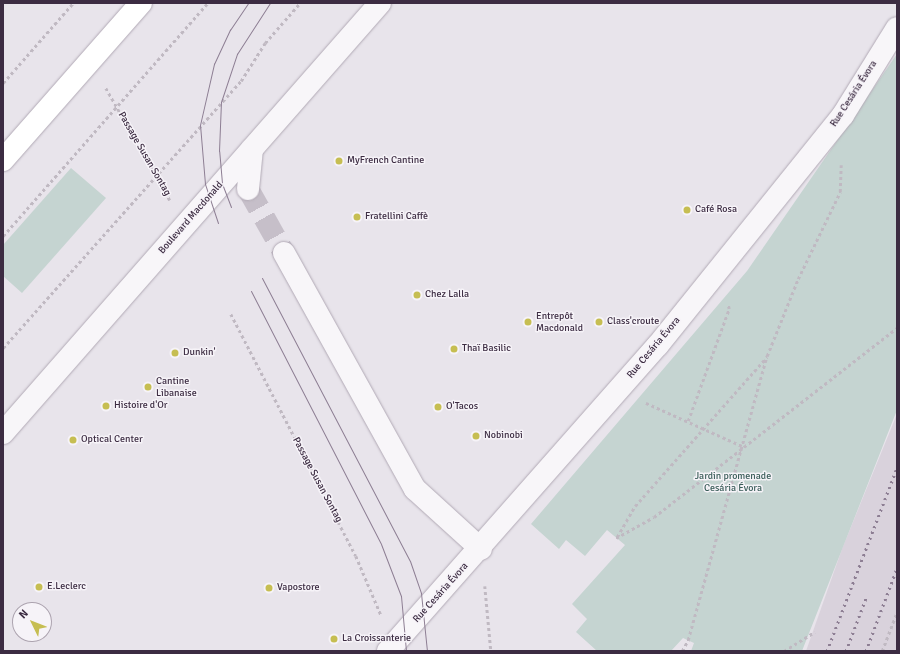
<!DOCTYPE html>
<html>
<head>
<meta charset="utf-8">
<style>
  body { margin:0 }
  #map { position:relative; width:900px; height:654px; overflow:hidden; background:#e8e4eb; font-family:Signika,sans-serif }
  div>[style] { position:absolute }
  .built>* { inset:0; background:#d9d2dc }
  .green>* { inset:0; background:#c5d4d1 }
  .street-tunnel>* { height:22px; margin-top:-11px; transform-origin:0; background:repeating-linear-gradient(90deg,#c6bfc9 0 22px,transparent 0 33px) }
  .path>* { height:2.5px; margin-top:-1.25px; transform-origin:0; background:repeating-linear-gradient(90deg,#c0b9c2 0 3px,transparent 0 6px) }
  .roads { filter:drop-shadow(0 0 1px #b1a9b5) drop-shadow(0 0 1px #b1a9b5) }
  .street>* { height:22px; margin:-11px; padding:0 11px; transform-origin:11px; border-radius:11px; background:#f8f6f9 }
  .primary>* { height:22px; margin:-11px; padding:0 11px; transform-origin:11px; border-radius:11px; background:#fff }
  .tram>* { height:1px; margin:-0.5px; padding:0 0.5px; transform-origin:0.5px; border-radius:0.5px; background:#8d7e93 }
  .rail>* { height:3px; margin-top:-1.5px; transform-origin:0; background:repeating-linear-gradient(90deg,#8d7e93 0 2px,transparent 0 6px) }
  .dots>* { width:11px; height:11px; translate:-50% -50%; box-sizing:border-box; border:2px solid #f6f3f8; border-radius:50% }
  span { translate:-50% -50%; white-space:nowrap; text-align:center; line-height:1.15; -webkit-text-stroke:3px #f6f3f8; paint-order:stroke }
  .street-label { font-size:10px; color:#3c2c42 }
  .poi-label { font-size:10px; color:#3c2c42 }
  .left { translate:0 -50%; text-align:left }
  .park-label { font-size:10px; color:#3a5d59 }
  .frame { position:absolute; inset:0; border:4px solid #3c2c42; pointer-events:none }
  .north { position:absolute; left:12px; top:602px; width:40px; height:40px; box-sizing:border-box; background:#f6f3f8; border:1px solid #aca3af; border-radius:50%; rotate:313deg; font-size:11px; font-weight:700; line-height:16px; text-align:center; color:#3c2c42 }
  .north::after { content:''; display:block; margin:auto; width:14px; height:18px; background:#c6be52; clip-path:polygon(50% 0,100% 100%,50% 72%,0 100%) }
</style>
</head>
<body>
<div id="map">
  <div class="built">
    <div style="clip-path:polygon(897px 414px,897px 651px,806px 651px,842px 549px)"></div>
  </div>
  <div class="green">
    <div style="clip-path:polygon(897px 54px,897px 410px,802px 651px,691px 651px,694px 643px,683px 638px,671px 651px,597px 651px,576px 632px,587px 619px,572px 604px,625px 545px,607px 530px,585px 556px,566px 540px,559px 549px,531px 524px,747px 271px)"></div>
    <div style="clip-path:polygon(71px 168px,106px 198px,22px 293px,3px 276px,3px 245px)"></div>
  </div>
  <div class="street-tunnel">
    <div style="left:248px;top:189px;width:73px;rotate:60.6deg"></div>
  </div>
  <div class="path">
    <div style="left:3px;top:83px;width:106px;rotate:-48.8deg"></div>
    <div style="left:106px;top:88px;width:129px;rotate:60.3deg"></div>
    <div style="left:3px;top:236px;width:310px;rotate:-48.7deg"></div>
    <div style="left:231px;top:314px;width:272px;rotate:62.7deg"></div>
    <div style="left:356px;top:556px;width:64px;rotate:67deg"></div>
    <div style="left:3px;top:348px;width:358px;rotate:-48.3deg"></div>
    <div style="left:241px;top:81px;width:45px;rotate:-57.7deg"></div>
    <div style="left:265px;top:43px;width:53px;rotate:-48.8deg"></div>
    <div style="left:646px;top:403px;width:105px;rotate:24.1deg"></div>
    <div style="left:688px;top:421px;width:119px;rotate:-69.9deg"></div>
    <div style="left:729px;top:309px;width:4px;rotate:-104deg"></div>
    <div style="left:617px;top:537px;width:36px;rotate:-60deg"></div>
    <div style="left:635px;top:506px;width:199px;rotate:-48.5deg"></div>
    <div style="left:616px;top:538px;width:43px;rotate:-28.9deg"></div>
    <div style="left:654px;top:517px;width:308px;rotate:-37.9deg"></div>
    <div style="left:485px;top:586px;width:65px;rotate:84.7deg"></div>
    <div style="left:682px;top:651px;width:13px;rotate:-61deg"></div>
    <div style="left:688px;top:640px;width:295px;rotate:-74.5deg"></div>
    <div style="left:767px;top:356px;width:83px;rotate:-68.1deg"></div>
    <div style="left:798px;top:279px;width:97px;rotate:-64.2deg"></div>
    <div style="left:840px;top:192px;width:27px;rotate:-88deg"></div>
    <div style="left:784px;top:651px;width:36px;rotate:-32deg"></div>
    <div style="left:882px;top:651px;width:42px;rotate:-69deg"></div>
  </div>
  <div class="roads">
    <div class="street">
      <div style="left:248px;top:189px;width:40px;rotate:-84.3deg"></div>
      <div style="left:284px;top:253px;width:270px;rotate:61deg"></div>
      <div style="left:415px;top:489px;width:89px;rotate:42.3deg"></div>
      <div style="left:3px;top:433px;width:572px;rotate:-48.76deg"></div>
      <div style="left:388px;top:651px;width:408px;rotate:-48.6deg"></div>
      <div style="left:658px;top:345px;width:295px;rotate:-51.2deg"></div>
      <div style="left:843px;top:115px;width:102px;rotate:-58.2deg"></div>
    </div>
    <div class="primary">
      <div style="left:3px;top:160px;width:209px;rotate:-48.7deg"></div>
    </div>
  </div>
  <div class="tram">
    <div style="left:231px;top:207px;width:26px;rotate:-111deg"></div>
    <div style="left:222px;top:183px;width:32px;rotate:-95deg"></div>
    <div style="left:219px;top:151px;width:49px;rotate:-87.7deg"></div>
    <div style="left:221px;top:102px;width:51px;rotate:-71.6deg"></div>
    <div style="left:237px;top:54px;width:61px;rotate:-57.1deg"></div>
    <div style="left:218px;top:223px;width:41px;rotate:-108.4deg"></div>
    <div style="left:205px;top:184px;width:59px;rotate:-94.8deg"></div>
    <div style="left:200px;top:125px;width:63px;rotate:-77.1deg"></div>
    <div style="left:214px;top:64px;width:38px;rotate:-65deg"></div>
    <div style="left:230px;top:30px;width:32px;rotate:-56deg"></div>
    <div style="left:262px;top:278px;width:319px;rotate:62.4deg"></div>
    <div style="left:410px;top:561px;width:34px;rotate:71deg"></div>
    <div style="left:421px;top:593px;width:58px;rotate:84.1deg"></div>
    <div style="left:251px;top:291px;width:284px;rotate:62.8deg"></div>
    <div style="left:381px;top:544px;width:56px;rotate:69deg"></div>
    <div style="left:401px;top:596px;width:55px;rotate:84.8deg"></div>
  </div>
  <div class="rail">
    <div style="left:827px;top:651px;width:196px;rotate:-69.1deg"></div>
    <div style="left:846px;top:651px;width:57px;rotate:-69.3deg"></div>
    <div style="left:866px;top:651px;width:89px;rotate:-69.5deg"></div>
  </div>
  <div class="dots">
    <div style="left:339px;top:161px;background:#c6be52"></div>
    <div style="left:687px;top:210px;background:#c6be52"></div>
    <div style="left:357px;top:217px;background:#c6be52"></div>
    <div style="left:417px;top:295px;background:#c6be52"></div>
    <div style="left:528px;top:322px;background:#c6be52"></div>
    <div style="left:599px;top:322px;background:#c6be52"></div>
    <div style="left:454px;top:349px;background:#c6be52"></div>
    <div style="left:175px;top:353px;background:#c6be52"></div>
    <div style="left:148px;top:387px;background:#c6be52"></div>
    <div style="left:106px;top:406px;background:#c6be52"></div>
    <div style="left:438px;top:407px;background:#c6be52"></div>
    <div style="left:476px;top:436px;background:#c6be52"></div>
    <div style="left:73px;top:440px;background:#c6be52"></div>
    <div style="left:39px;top:587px;background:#c6be52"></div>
    <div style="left:269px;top:588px;background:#c6be52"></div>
    <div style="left:334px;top:639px;background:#c6be52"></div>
  </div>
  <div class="street-label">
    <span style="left:854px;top:94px;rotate:-57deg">Rue Cesária Évora</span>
    <span style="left:144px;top:154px;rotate:60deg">Passage Susan Sontag</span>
    <span style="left:191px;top:218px;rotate:-49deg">Boulevard Macdonald</span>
    <span style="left:654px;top:348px;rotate:-50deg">Rue Cesária Évora</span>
    <span style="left:317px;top:480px;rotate:62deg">Passage Susan Sontag</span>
    <span style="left:441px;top:593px;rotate:-48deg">Rue Cesária Évora</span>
  </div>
  <div class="poi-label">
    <span class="left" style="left:347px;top:161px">MyFrench Cantine</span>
    <span class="left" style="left:695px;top:210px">Café Rosa</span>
    <span class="left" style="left:365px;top:217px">Fratellini Caffè</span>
    <span class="left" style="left:425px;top:295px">Chez Lalla</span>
    <span class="left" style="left:536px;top:322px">Entrepôt<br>Macdonald</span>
    <span class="left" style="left:607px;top:322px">Class'croute</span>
    <span class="left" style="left:462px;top:349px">Thaï Basilic</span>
    <span class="left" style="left:183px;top:353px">Dunkin'</span>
    <span class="left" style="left:156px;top:387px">Cantine<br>Libanaise</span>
    <span class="left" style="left:114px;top:406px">Histoire d'Or</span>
    <span class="left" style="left:446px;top:407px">O'Tacos</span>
    <span class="left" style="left:484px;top:436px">Nobinobi</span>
    <span class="left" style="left:81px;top:440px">Optical Center</span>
    <span class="left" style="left:47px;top:587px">E.Leclerc</span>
    <span class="left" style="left:277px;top:588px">Vapostore</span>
    <span class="left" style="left:342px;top:639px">La Croissanterie</span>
  </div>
  <div class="park-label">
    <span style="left:733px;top:482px">Jardin promenade<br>Cesária Évora</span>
  </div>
  <div class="frame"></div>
  <div class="north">N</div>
</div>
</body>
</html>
